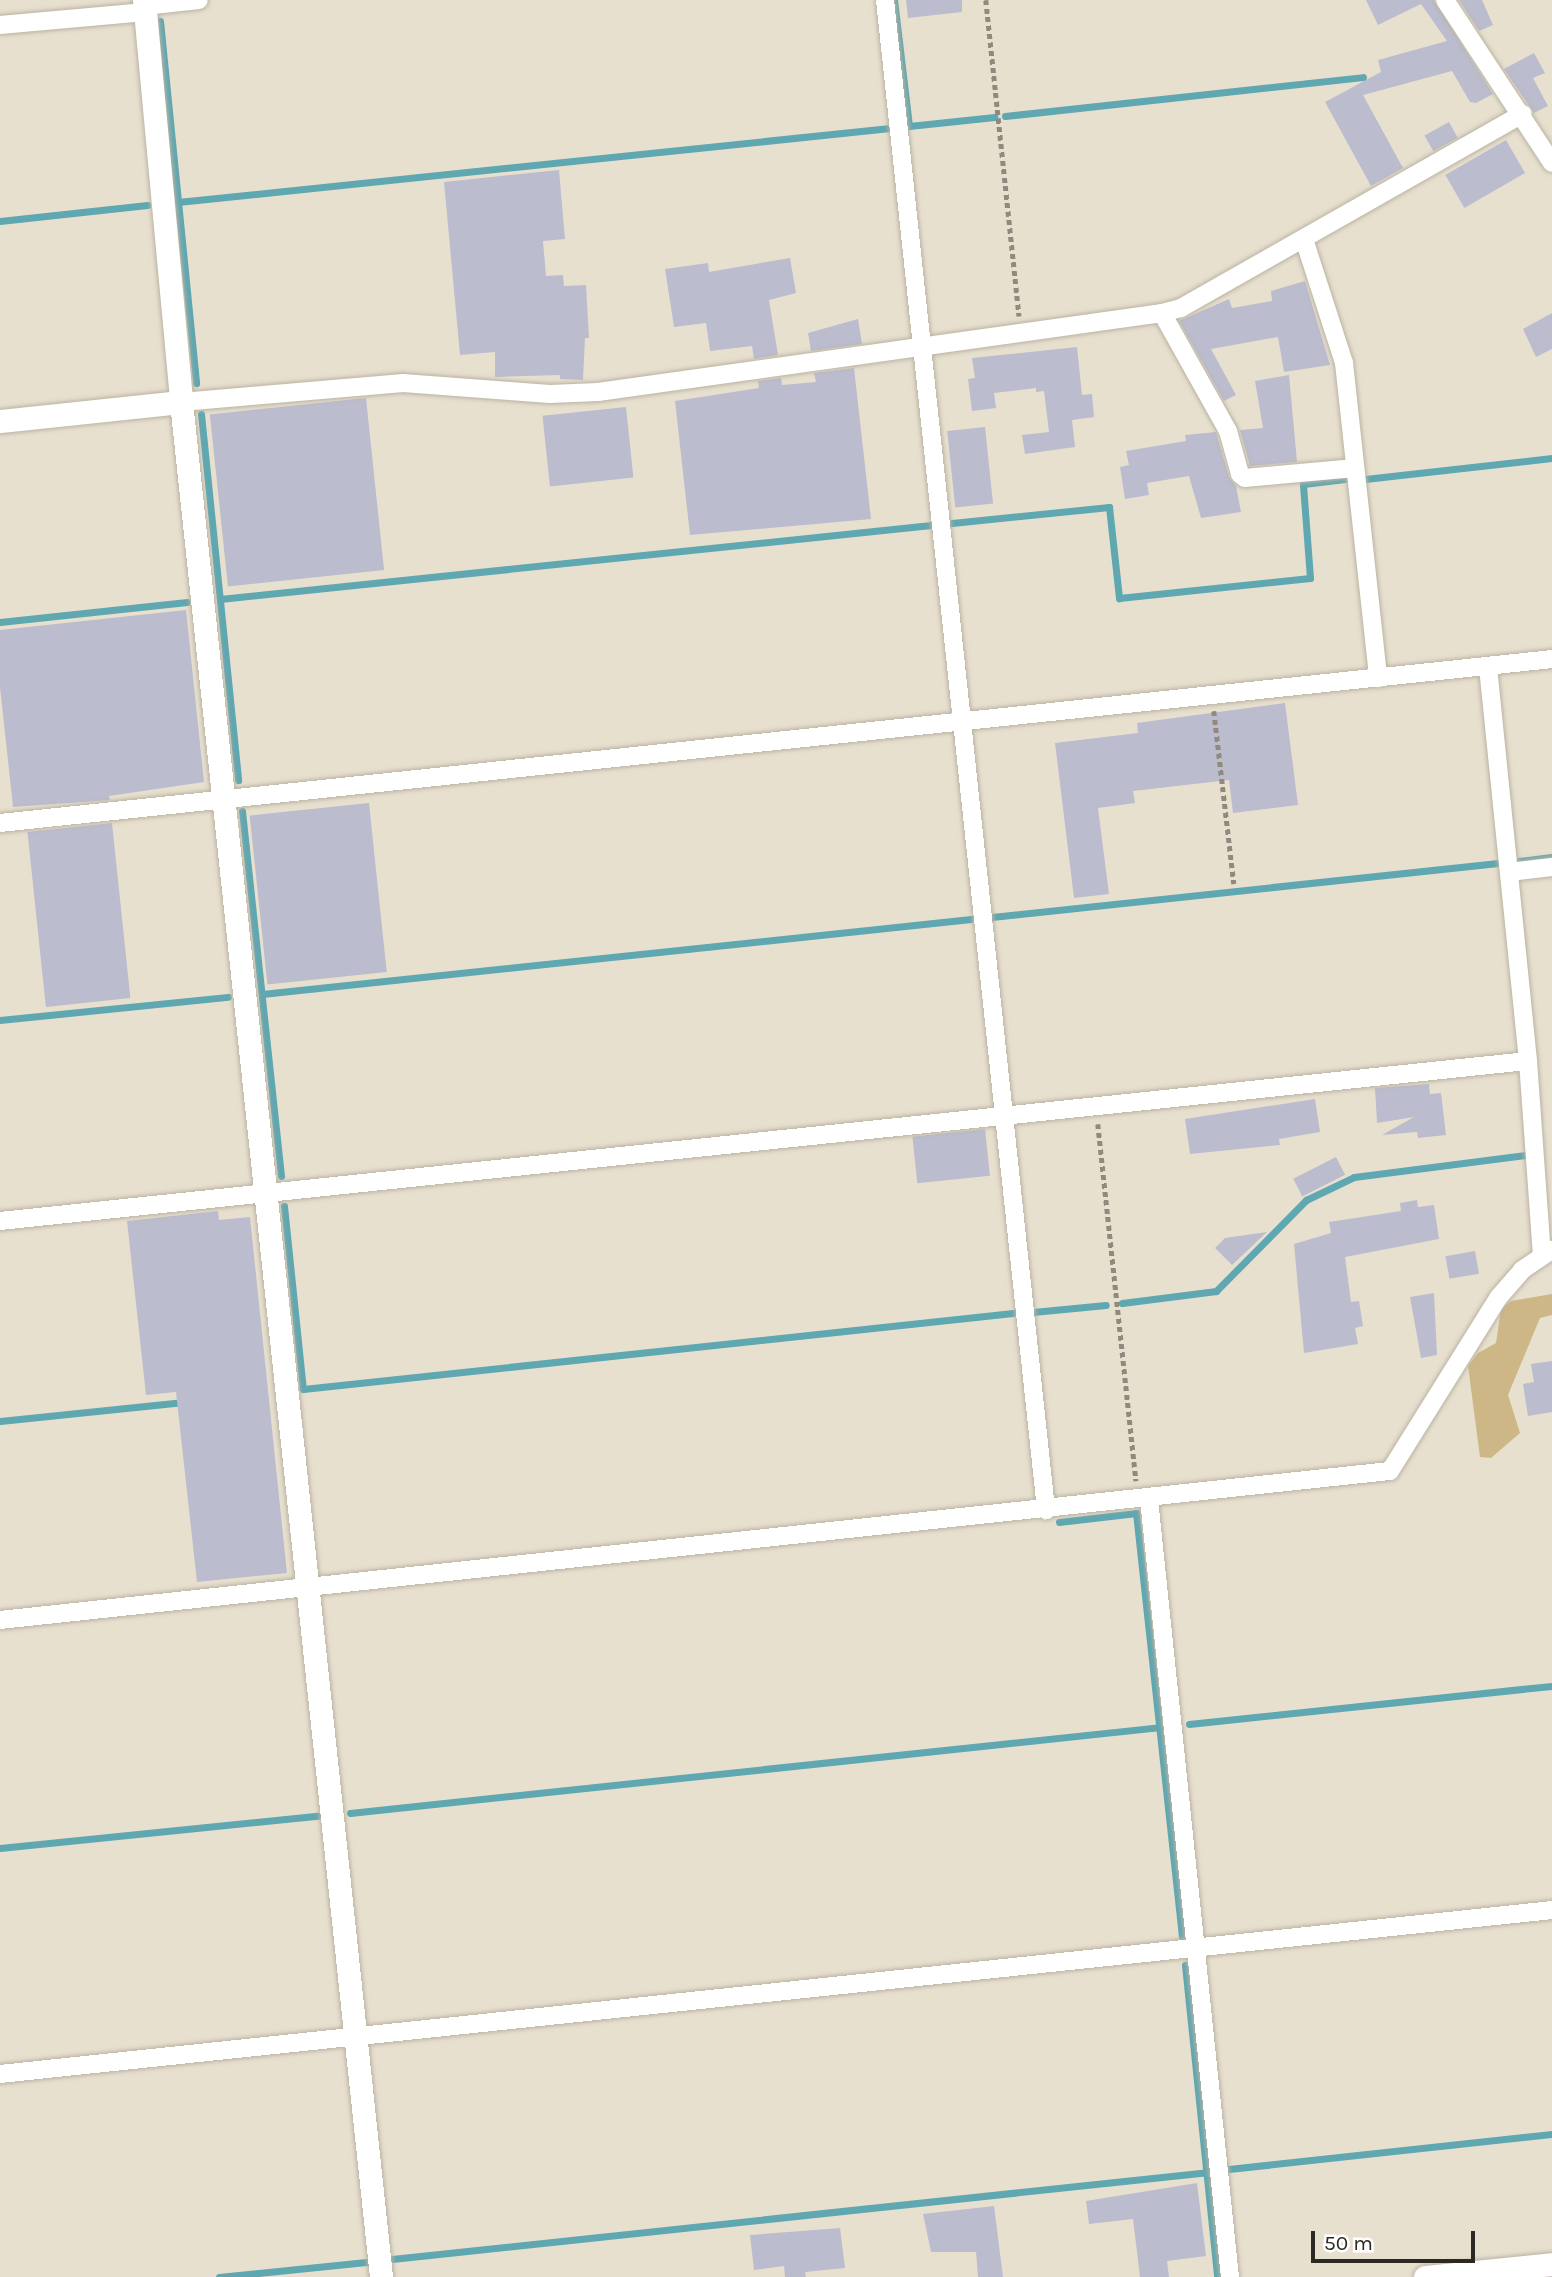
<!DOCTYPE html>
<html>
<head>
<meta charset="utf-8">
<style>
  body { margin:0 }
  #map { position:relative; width:1552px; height:2277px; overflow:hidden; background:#e8e0cf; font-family:Karla,sans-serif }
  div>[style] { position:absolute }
  .green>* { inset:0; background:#cdb786 }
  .stream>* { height:7px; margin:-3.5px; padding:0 3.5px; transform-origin:3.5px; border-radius:3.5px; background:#5fa7b1 }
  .building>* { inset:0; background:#bbbcce; transform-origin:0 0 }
  .path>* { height:4.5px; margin-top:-2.25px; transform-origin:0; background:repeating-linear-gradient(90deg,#8f897e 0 5px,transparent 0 8.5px) }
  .roads { filter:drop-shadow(0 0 2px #bab3a2) drop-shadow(0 0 2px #bab3a2) }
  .minor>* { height:18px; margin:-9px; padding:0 9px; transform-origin:9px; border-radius:9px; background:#fff }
  .tertiary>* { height:23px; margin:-11.5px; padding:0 11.5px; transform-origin:11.5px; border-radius:11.5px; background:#fff }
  span { translate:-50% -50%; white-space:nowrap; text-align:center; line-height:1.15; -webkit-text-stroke:5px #fff; paint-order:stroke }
  .scale { position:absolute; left:1311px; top:2231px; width:164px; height:32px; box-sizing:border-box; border:4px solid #2c2923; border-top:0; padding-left:9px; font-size:21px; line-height:24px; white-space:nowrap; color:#2c2923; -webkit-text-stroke:5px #fff; paint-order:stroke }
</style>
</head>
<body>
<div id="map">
  <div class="green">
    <div style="clip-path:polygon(1552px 1294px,1552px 1315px,1540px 1318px,1508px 1395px,1520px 1433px,1491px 1458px,1480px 1457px,1468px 1366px,1478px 1353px,1496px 1343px,1501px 1309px,1511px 1301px)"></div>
  </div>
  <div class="stream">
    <div style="left:894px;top:0;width:127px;rotate:83.2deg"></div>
    <div style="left:909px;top:126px;width:86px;rotate:-6deg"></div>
    <div style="left:160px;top:21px;width:364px;rotate:84.3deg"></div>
    <div style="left:1005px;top:116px;width:360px;rotate:-6.2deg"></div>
    <div style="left:178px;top:202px;width:716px;rotate:-5.93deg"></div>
    <div style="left:0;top:221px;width:148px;rotate:-6.2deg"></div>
    <div style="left:201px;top:414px;width:368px;rotate:84.2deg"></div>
    <div style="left:1365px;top:479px;width:188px;rotate:-6.4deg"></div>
    <div style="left:952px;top:523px;width:158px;rotate:-5.8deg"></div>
    <div style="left:1109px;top:507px;width:92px;rotate:83.7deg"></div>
    <div style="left:1119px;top:598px;width:192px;rotate:-6deg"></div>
    <div style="left:1310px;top:578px;width:94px;rotate:-94.3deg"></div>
    <div style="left:1303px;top:484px;width:42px;rotate:-6.8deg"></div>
    <div style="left:220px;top:599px;width:715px;rotate:-5.94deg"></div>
    <div style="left:0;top:622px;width:188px;rotate:-6.1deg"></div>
    <div style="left:242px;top:811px;width:367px;rotate:83.9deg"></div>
    <div style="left:1519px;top:861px;width:33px;rotate:-7deg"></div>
    <div style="left:992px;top:917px;width:509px;rotate:-6.09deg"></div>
    <div style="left:262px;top:994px;width:713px;rotate:-6.04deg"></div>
    <div style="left:0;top:1020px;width:229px;rotate:-5.8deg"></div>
    <div style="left:284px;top:1206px;width:184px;rotate:84.1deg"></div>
    <div style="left:303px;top:1389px;width:714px;rotate:-6.11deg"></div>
    <div style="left:1122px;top:1303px;width:95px;rotate:-7.3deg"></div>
    <div style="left:1216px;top:1291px;width:128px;rotate:-45.3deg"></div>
    <div style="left:1306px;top:1200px;width:53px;rotate:-25.6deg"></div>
    <div style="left:1354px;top:1177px;width:173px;rotate:-7.3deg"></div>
    <div style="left:1033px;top:1312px;width:73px;rotate:-5.5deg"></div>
    <div style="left:0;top:1421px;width:185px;rotate:-5.9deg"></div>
    <div style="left:1059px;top:1522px;width:78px;rotate:-6.7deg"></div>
    <div style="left:1136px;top:1513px;width:426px;rotate:83.8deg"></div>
    <div style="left:1189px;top:1724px;width:365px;rotate:-6deg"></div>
    <div style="left:350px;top:1813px;width:817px;rotate:-6.05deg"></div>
    <div style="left:0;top:1848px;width:319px;rotate:-5.8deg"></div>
    <div style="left:1185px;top:1965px;width:314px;rotate:84.1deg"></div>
    <div style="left:1229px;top:2169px;width:325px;rotate:-6.2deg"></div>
    <div style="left:392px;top:2259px;width:822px;rotate:-6.08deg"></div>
    <div style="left:219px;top:2277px;width:148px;rotate:-5.8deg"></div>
  </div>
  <div class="building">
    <div style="clip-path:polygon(906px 0,962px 0,962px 12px,908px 18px)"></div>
    <div style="clip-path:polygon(1366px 0,1434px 0,1493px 94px,1476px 103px,1470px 102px,1452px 71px,1363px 95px,1403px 168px,1371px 186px,1325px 102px,1381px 72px,1378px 60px,1447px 41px,1421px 4px,1378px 25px)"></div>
    <div style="clip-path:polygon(1459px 0,1482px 0,1493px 25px,1479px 31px)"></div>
    <div style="clip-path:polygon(1534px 53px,1545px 73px,1533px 78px,1548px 106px,1534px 113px,1504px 69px)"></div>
    <div style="left:1449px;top:122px;width:18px;height:28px;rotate:61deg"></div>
    <div style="left:1506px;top:140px;width:38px;height:70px;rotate:60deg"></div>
    <div style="clip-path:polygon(559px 170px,565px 239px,543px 241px,546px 276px,563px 275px,564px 286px,586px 285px,589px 338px,585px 338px,583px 380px,560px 379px,560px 375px,495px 377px,495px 352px,460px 355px,444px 182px)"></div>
    <div style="clip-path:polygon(790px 258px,796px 293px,769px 300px,778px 355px,754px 359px,752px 346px,710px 351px,706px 323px,674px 327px,665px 269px,708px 263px,709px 272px)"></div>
    <div style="clip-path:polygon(1305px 281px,1330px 365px,1284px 372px,1278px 337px,1211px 349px,1236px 395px,1224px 401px,1179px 321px,1229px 299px,1232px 308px,1272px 301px,1271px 291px)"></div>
    <div style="clip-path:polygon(1552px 313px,1552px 349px,1536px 357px,1523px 329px)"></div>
    <div style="clip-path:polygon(858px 319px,862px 344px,811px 351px,808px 333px)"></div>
    <div style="clip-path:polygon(1077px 347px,1082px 395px,1092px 394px,1094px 417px,1072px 420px,1075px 447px,1025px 454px,1022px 435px,1049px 432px,1044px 391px,1036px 392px,1036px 388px,994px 393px,996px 408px,972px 411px,968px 379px,975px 378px,972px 358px)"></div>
    <div style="clip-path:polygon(854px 368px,871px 519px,690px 535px,675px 401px,759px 388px,758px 381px,781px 378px,782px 385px,816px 382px,814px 373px)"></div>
    <div style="clip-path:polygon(1289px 375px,1297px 462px,1250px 466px,1240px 430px,1263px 428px,1255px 381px)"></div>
    <div style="left:366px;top:398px;width:173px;height:157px;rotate:84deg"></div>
    <div style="left:626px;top:407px;width:71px;height:84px;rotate:84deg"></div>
    <div style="left:985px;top:427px;width:77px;height:38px;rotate:84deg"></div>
    <div style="clip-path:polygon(1216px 432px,1229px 477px,1236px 486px,1241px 512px,1201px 518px,1189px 476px,1147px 483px,1149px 495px,1125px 499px,1120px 467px,1129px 465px,1126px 451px,1186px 441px,1185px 435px)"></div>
    <div style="clip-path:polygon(186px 610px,204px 782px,109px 796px,110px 800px,13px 807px,0 687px,0 630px)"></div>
    <div style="clip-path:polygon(1285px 703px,1298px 805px,1233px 813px,1229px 780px,1133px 791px,1135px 803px,1098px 808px,1109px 894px,1074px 898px,1055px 743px,1138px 733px,1137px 723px)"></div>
    <div style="left:369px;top:803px;width:170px;height:120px;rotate:84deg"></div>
    <div style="left:112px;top:823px;width:176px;height:85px;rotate:84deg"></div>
    <div style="clip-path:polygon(1429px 1084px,1430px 1094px,1441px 1093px,1446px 1135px,1418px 1138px,1417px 1132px,1382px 1135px,1414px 1117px,1377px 1123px,1375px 1088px)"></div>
    <div style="clip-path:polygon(1315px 1099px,1320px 1132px,1279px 1139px,1280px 1145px,1190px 1154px,1185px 1119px)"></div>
    <div style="left:985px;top:1129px;width:47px;height:73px;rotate:84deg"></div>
    <div style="left:1336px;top:1157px;width:20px;height:48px;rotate:63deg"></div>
    <div style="clip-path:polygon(1417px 1200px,1418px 1207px,1434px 1205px,1439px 1239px,1345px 1257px,1351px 1302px,1359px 1301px,1363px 1326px,1355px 1328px,1358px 1344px,1304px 1353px,1294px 1244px,1331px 1233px,1329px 1222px,1401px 1211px,1400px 1203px)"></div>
    <div style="clip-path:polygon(218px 1211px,219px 1220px,250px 1217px,287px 1573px,197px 1582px,176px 1392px,146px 1395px,127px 1221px)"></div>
    <div style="clip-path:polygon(1267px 1232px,1232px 1265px,1215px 1248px,1225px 1238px)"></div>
    <div style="left:1475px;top:1251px;width:23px;height:30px;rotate:80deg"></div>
    <div style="clip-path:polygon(1434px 1293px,1437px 1355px,1421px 1358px,1410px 1297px)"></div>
    <div style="clip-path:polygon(1552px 1361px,1552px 1412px,1528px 1416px,1523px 1384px,1534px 1382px,1531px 1364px)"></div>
    <div style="clip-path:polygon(1197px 2183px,1206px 2256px,1167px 2261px,1169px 2277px,1140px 2277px,1133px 2219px,1089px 2224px,1086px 2201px)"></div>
    <div style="clip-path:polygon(994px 2206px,1003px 2277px,978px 2277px,976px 2252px,931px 2252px,923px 2214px)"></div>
    <div style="clip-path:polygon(840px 2228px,845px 2268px,805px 2272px,806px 2277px,785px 2277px,784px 2266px,754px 2270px,750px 2235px)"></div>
  </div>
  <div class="path">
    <div style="left:986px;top:0;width:318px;rotate:84deg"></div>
    <div style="left:1214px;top:711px;width:174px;rotate:83.4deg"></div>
    <div style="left:1098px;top:1124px;width:359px;rotate:83.9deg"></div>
  </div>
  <div class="roads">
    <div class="minor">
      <div style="left:885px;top:0;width:1519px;rotate:83.91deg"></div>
      <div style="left:1445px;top:0;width:195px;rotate:56.7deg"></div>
      <div style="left:144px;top:6px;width:55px;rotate:-6.2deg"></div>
      <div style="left:0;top:25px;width:146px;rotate:-5.1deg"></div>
      <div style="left:1304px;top:239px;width:130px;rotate:72.1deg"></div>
      <div style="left:1344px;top:363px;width:317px;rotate:83.8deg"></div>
      <div style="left:1162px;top:313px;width:135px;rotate:60.8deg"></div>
      <div style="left:1228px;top:431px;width:45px;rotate:74.4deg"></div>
      <div style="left:1240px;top:474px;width:6px;rotate:39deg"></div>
      <div style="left:1245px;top:478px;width:110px;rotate:-5.2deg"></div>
      <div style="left:181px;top:402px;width:223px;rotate:-4.9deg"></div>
      <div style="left:403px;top:383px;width:147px;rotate:4.3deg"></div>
      <div style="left:550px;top:394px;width:48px;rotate:-2.4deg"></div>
      <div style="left:598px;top:392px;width:570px;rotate:-7.97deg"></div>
      <div style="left:1162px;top:313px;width:20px;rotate:-15deg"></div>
      <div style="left:1181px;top:308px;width:393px;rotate:-29.6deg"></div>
      <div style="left:1488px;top:667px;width:396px;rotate:84.2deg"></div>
      <div style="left:1528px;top:1061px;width:194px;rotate:85.9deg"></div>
      <div style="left:0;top:823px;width:1561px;rotate:-6.03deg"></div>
      <div style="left:1509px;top:872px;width:43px;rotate:-6.6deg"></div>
      <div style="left:0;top:1221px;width:1536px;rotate:-5.98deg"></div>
      <div style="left:1149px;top:1499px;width:782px;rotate:84.06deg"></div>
      <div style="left:0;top:1620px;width:1398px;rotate:-6.12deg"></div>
      <div style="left:1390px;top:1471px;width:204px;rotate:-58deg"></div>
      <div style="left:1498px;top:1298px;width:37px;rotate:-49deg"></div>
      <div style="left:1522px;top:1270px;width:36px;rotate:-34deg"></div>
      <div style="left:0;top:2074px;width:1561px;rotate:-6.03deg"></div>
    </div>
    <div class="tertiary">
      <div style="left:144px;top:0;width:404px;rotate:84.7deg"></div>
      <div style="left:181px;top:402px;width:1886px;rotate:83.91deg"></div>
      <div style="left:0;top:421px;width:182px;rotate:-6deg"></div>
      <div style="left:1425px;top:2277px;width:128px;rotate:-5.8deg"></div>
    </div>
  </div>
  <div class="scale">50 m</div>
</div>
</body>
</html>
